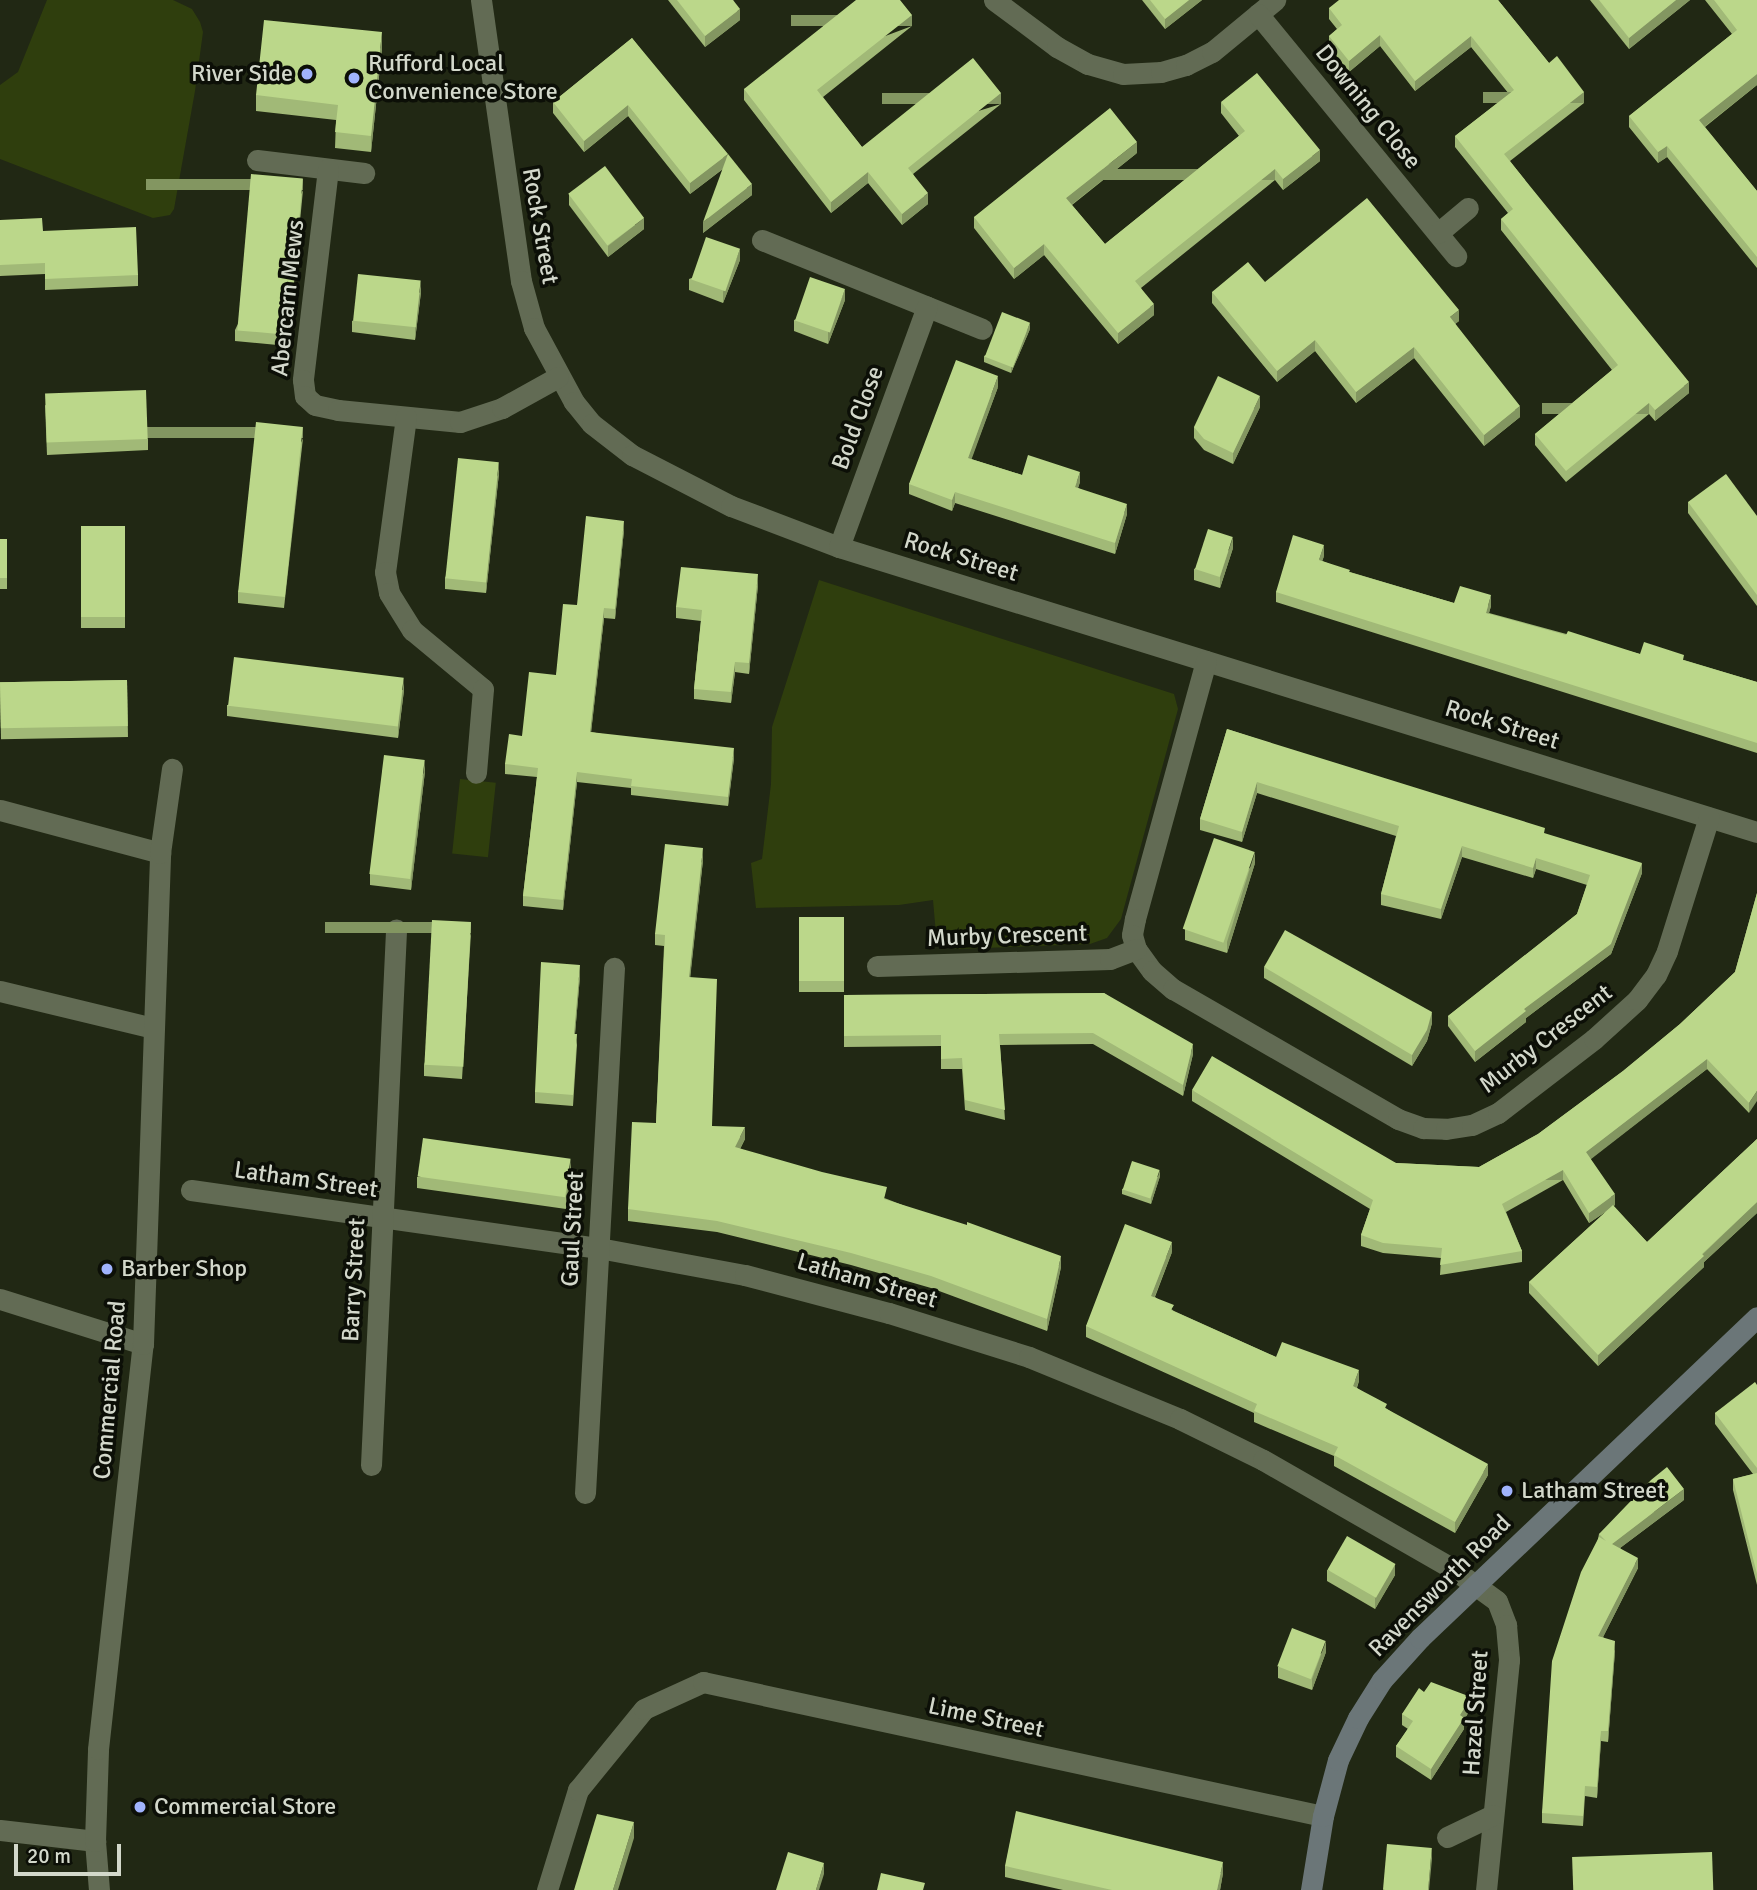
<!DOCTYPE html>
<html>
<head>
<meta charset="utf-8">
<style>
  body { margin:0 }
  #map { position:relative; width:1757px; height:1890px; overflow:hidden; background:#212814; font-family:Signika,sans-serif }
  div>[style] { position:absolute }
  .green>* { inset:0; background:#2f3e0d; transform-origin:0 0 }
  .street>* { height:21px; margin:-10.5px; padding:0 10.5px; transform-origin:10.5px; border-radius:10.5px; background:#626b54 }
  .secondary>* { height:21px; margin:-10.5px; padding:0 10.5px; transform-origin:10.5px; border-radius:10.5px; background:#6b7678 }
  .wall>* { inset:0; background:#a1b977; transform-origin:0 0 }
  .shaded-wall>* { inset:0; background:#839661; transform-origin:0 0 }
  .building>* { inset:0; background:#bbd78a; transform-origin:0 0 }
  .dots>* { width:19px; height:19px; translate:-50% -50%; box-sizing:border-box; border:4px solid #0c0f07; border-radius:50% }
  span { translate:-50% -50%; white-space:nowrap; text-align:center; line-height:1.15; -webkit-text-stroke:7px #0c0f07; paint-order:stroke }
  .poi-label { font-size:24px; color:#d3d8cb }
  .left { translate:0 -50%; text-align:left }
  .right { translate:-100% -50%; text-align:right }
  .street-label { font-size:24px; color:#d3d8cb }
  .scale { position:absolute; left:14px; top:1844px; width:107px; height:32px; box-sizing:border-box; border:4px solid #d3d8cb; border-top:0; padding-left:9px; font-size:21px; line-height:24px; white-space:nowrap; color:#d3d8cb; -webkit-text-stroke:5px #0c0f07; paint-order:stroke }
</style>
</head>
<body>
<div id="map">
  <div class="green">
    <div style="clip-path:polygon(47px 0,173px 0,192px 9px,200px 22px,203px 32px,195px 91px,174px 209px,170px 215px,153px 218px,0 159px,0 85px,18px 72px)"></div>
    <div style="clip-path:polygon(819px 580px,1174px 694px,1178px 709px,1121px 919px,1107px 938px,1090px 944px,956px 949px,936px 934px,933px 900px,899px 905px,756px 908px,751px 863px,762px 859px,771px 784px,772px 727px)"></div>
    <div style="left:460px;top:779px;width:36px;height:75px;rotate:6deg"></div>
  </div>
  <div class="street">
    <div style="left:481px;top:0;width:284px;rotate:81.9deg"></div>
    <div style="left:521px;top:281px;width:49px;rotate:74.5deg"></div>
    <div style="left:534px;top:328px;width:84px;rotate:61.6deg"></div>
    <div style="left:574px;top:402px;width:28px;rotate:51deg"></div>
    <div style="left:592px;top:424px;width:51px;rotate:37.8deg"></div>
    <div style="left:632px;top:455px;width:111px;rotate:27.3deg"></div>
    <div style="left:731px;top:506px;width:116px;rotate:20.8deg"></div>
    <div style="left:839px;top:547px;width:961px;rotate:17.25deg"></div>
    <div style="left:994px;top:0;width:79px;rotate:36.7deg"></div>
    <div style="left:1057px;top:47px;width:35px;rotate:29deg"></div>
    <div style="left:1088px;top:64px;width:36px;rotate:16deg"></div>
    <div style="left:1123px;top:74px;width:38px;rotate:-3deg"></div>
    <div style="left:1161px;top:72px;width:26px;rotate:-16deg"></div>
    <div style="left:1186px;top:65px;width:29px;rotate:-27deg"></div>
    <div style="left:1212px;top:52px;width:82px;rotate:-39.5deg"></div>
    <div style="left:1258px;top:14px;width:313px;rotate:50.7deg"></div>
    <div style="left:257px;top:160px;width:108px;rotate:6.9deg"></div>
    <div style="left:328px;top:169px;width:212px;rotate:96.8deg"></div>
    <div style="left:303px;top:380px;width:16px;rotate:83deg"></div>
    <div style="left:305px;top:396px;width:13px;rotate:42deg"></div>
    <div style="left:315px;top:405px;width:24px;rotate:12deg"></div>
    <div style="left:338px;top:410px;width:123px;rotate:5.6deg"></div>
    <div style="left:460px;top:422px;width:44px;rotate:-18.4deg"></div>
    <div style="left:502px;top:408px;width:64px;rotate:-29deg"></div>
    <div style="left:1438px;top:233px;width:39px;rotate:-40deg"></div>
    <div style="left:762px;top:240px;width:237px;rotate:22deg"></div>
    <div style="left:406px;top:417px;width:156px;rotate:97.7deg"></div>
    <div style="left:385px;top:572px;width:21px;rotate:79deg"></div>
    <div style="left:389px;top:593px;width:44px;rotate:58.1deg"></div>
    <div style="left:412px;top:630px;width:92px;rotate:39.7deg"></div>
    <div style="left:483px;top:689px;width:84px;rotate:94.8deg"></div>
    <div style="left:839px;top:547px;width:256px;rotate:-69.9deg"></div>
    <div style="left:1206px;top:661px;width:268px;rotate:105.4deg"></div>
    <div style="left:1135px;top:919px;width:16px;rotate:101deg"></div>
    <div style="left:1132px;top:935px;width:15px;rotate:74deg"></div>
    <div style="left:1136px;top:949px;width:27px;rotate:54deg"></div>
    <div style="left:1152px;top:971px;width:28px;rotate:41deg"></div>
    <div style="left:1173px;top:989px;width:260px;rotate:30deg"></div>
    <div style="left:1398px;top:1119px;width:27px;rotate:20deg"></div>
    <div style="left:1423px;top:1128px;width:23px;rotate:2deg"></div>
    <div style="left:1446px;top:1129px;width:26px;rotate:-9deg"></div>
    <div style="left:1472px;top:1125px;width:29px;rotate:-25deg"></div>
    <div style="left:1498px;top:1113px;width:121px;rotate:-37.6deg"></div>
    <div style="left:1594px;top:1039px;width:58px;rotate:-42.2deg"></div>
    <div style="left:1637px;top:1000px;width:31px;rotate:-53deg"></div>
    <div style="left:1656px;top:975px;width:26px;rotate:-65deg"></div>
    <div style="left:1667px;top:951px;width:140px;rotate:-72.6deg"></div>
    <div style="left:0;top:810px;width:166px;rotate:15deg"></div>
    <div style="left:877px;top:966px;width:233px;rotate:-1.7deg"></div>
    <div style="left:1110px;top:959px;width:28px;rotate:-21deg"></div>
    <div style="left:0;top:991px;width:157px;rotate:13.6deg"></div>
    <div style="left:191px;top:1190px;width:412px;rotate:8.1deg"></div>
    <div style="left:599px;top:1248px;width:148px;rotate:10.5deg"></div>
    <div style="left:745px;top:1275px;width:149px;rotate:14.8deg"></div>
    <div style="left:889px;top:1313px;width:147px;rotate:17.4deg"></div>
    <div style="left:1029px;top:1357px;width:163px;rotate:22.3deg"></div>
    <div style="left:1180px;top:1419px;width:93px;rotate:26.3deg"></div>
    <div style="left:1263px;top:1460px;width:219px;rotate:29.8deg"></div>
    <div style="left:1453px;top:1569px;width:54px;rotate:36deg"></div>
    <div style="left:1497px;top:1601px;width:26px;rotate:69deg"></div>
    <div style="left:1506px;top:1625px;width:35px;rotate:85deg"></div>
    <div style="left:1509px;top:1660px;width:231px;rotate:95.7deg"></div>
    <div style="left:0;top:1299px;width:150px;rotate:17.5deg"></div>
    <div style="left:371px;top:1465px;width:536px;rotate:-87.32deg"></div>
    <div style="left:585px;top:1493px;width:526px;rotate:-86.84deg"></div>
    <div style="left:0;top:1830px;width:96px;rotate:6.6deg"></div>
    <div style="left:1447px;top:1837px;width:51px;rotate:-25.6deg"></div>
    <div style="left:99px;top:1890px;width:49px;rotate:-94.7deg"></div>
    <div style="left:95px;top:1841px;width:92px;rotate:-88.1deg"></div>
    <div style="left:98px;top:1749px;width:407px;rotate:-83.7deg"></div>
    <div style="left:143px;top:1344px;width:491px;rotate:-88deg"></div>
    <div style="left:160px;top:853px;width:85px;rotate:-81.9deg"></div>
    <div style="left:547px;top:1890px;width:105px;rotate:-72.8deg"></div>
    <div style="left:578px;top:1790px;width:104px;rotate:-50.8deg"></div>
    <div style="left:644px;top:1709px;width:65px;rotate:-24.6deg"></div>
    <div style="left:703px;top:1682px;width:634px;rotate:12.2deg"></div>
  </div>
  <div class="secondary">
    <div style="left:1311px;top:1890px;width:75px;rotate:-80.8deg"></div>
    <div style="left:1323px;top:1816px;width:58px;rotate:-75deg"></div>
    <div style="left:1338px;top:1760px;width:47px;rotate:-64.5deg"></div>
    <div style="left:1358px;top:1718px;width:45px;rotate:-57.7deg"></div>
    <div style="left:1382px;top:1680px;width:57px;rotate:-47.9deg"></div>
    <div style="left:1420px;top:1638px;width:465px;rotate:-43.6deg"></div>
  </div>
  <div class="wall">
    <div style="clip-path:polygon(668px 0,733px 0,740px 20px,705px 47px)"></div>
    <div style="clip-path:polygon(1142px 0,1202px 0,1165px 29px)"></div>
    <div style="clip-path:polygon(1498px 0,1549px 63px,1584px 103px,1510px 161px,1689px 393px,1655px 421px,1649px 414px,1566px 482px,1535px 445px,1535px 434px,1612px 370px,1501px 230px,1501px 219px,1508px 213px,1455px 147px,1455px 136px,1509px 94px,1471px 47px,1415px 91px,1380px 46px,1349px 72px,1329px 47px,1329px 36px,1337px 29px,1329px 19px,1329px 8px)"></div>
    <div style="clip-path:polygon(1590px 0,1690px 0,1629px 49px)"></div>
    <div style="clip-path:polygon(1705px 0,1757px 0,1757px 85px,1705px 127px,1757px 191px,1757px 268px,1667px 157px,1658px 163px,1629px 127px,1629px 116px,1732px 34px)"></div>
    <div style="clip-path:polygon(912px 26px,823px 97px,862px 147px,1001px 104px,913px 174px,928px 204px,902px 225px,868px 183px,831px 213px,744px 100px,744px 89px)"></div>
    <div style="clip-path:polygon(632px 38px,752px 195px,703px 233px,723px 169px,690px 194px,628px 116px,584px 152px,553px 113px,553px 102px)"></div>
    <div style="clip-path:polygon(382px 48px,371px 152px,335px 148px,336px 120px,256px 111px,256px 95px)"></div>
    <div style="clip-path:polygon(1221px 102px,1320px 161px,1283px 190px,1275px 180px,1141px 288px,1154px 315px,1118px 344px,1044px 255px,1014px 279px,974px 228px,974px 217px,1137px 153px,1072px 205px,1105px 244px,1239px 136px,1221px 113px)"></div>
    <div style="clip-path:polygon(303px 190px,288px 346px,235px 341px,235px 330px)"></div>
    <div style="clip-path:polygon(569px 194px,644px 229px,608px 257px,569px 205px)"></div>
    <div style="clip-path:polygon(0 220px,43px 231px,138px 275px,138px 286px,45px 290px,45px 274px,0 276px)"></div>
    <div style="clip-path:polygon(740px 260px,723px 303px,689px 290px,689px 279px)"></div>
    <div style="clip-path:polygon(1265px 282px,1459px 321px,1455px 324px,1520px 417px,1484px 446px,1414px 358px,1356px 403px,1315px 351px,1277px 382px,1212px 303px,1212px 292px)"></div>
    <div style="clip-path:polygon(421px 292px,415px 340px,352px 332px,352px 321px)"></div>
    <div style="clip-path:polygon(845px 300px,828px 344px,794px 331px,794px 320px)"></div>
    <div style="clip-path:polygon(1030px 329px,1011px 373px,984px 362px,984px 356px)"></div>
    <div style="clip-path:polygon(998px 387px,971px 459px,1022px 475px,1080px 482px,1078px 488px,1127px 514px,1115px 554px,955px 503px,952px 511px,909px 494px,909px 484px)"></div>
    <div style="clip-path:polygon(45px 405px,148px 439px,148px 450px,47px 455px)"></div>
    <div style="clip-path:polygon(1260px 407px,1233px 464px,1204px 450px,1194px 438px,1194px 427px)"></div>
    <div style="clip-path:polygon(303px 438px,284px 608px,238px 603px,238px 592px)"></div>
    <div style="clip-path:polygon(499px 473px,486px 593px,445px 589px,445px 578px)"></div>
    <div style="clip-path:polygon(1688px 502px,1757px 516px,1757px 606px,1688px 513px)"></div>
    <div style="left:81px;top:526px;width:44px;height:102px"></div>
    <div style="clip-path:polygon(624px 530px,615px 619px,604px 618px,591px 732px,734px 758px,728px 806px,631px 795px,631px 788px,577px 782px,563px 910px,523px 906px,523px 896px,537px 777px,505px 774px,505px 764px,522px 736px,556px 675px,577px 605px)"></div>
    <div style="left:0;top:539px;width:7px;height:50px"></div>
    <div style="clip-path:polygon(1233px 548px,1220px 588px,1194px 580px,1194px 569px)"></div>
    <div style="clip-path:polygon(1324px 556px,1322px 561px,1350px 572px,1454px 603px,1491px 606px,1489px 613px,1640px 654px,1684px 660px,1757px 682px,1757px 753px,1276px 602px,1276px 592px)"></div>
    <div style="clip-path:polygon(758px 585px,749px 674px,735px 672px,731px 703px,694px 699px,694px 689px,701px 621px,676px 618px,676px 607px)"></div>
    <div style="left:127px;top:680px;width:57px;height:127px;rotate:89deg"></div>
    <div style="clip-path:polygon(404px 690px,398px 738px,227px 716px,227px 705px)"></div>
    <div style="clip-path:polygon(1227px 729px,1545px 834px,1642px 873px,1611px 954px,1526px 1018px,1526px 1022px,1475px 1062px,1448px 1026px,1448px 1016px,1577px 914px,1587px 885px,1536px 869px,1533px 878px,1462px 857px,1441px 919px,1381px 905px,1381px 894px,1396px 836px,1257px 793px,1242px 842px,1200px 830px,1200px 819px)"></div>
    <div style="clip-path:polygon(425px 771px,411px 890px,370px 885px,370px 874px)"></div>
    <div style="clip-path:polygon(703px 860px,690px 977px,712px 1126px,745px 1139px,740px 1149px,887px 1199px,1061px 1267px,1047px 1331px,931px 1288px,851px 1265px,717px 1232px,628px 1221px,628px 1209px,656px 1123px,664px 946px,655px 945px,655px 934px)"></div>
    <div style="clip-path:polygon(1255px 863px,1227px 953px,1185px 940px,1185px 929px)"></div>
    <div style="clip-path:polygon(1757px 893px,1749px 1113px,1707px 1069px,1590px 1159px,1615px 1205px,1613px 1206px,1647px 1242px,1757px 1139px,1757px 1213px,1704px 1262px,1704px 1267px,1598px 1366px,1529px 1293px,1529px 1282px,1607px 1211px,1589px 1223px,1563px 1180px,1506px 1212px,1522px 1251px,1522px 1262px,1440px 1275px,1441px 1258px,1383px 1253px,1361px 1246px,1361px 1235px,1370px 1209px,1192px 1101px,1192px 1090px,1396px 1163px,1479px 1167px,1538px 1134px,1623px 1071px,1680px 1024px,1735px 972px)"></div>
    <div style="left:799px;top:917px;width:45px;height:75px"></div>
    <div style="clip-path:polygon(471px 933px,462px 1079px,424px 1076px,424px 1065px)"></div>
    <div style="clip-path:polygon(1264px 967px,1432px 1023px,1427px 1041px,1412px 1066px,1264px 978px)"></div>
    <div style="clip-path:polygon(580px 976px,575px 1034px,577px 1045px,573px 1106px,535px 1103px,535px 1092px)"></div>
    <div style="clip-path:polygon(1104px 993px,1193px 1054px,1183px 1096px,1093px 1044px,1000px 1045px,1005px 1120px,965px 1110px,962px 1069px,941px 1069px,941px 1046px,844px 1047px,844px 995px)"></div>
    <div style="clip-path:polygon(571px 1170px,566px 1209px,417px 1188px,417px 1177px)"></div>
    <div style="clip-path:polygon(1160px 1176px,1151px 1204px,1122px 1194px,1122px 1189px)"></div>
    <div style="clip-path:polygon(1172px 1252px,1155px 1297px,1174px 1311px,1276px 1357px,1359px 1381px,1357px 1388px,1387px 1409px,1488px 1475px,1455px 1533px,1334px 1466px,1334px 1456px,1254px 1422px,1254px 1413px,1086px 1337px,1086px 1326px)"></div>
    <div style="clip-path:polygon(1757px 1385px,1757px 1585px,1733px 1490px,1733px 1479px,1753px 1474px,1715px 1424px,1715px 1413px)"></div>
    <div style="clip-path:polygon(1684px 1500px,1620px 1548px,1638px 1568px,1603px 1637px,1615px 1651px,1608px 1742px,1601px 1741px,1597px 1798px,1585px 1796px,1583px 1826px,1542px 1823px,1542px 1813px,1599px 1534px)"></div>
    <div style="clip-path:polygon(1327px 1570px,1395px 1575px,1375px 1609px,1327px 1581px)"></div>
    <div style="clip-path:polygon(1326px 1652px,1312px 1690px,1278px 1678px,1278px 1667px)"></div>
    <div style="clip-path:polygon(1424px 1692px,1471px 1708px,1464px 1720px,1464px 1729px,1431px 1780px,1396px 1757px,1396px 1746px,1408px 1729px,1402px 1725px,1402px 1714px)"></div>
    <div style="clip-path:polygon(1005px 1866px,1223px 1873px,1220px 1890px,1063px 1890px,1005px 1877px)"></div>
  </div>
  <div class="shaded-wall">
    <div style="clip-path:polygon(1189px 0,1202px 0,1165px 29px,1165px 19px)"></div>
    <div style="clip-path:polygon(1676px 0,1690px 0,1629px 49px,1629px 38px)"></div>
    <div style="clip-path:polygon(740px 9px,740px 20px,705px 47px,705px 36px)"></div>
    <div style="left:912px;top:15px;width:11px;height:121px;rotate:90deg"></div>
    <div style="clip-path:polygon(382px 32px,382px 48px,371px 152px,371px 136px)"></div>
    <div style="clip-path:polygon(1380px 35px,1380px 46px,1349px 72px,1349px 61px)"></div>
    <div style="clip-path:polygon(1471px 36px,1471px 47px,1415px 91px,1415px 81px)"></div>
    <div style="clip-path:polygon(1757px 74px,1757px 85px,1699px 131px,1699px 120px)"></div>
    <div style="left:1584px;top:92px;width:11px;height:101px;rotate:90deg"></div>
    <div style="left:1001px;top:93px;width:11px;height:119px;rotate:90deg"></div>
    <div style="clip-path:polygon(628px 105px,628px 116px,584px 152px,584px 141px)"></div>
    <div style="clip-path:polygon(1137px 142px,1137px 153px,1066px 209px,1066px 198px)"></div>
    <div style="clip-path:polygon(1667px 146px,1667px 157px,1658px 163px,1658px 152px)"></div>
    <div style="clip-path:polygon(1320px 150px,1320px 161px,1283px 190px,1283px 179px)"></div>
    <div style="clip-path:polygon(728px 154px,728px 165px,690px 194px,690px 183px)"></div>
    <div style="left:1275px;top:169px;width:11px;height:179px;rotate:90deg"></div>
    <div style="clip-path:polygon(868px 172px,868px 183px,831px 213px,831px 202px)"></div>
    <div style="left:303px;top:179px;width:11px;height:157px;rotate:90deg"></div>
    <div style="clip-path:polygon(752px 184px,752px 195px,703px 233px,703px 222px)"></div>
    <div style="clip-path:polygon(928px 193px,928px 204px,902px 225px,902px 214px)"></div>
    <div style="clip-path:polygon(644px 218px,644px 229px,608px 257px,608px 246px)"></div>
    <div style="clip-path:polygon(1044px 244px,1044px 255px,1014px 279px,1014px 268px)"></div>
    <div style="clip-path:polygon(740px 249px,740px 260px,723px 303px,723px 292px)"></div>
    <div style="clip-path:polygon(421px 281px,421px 292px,415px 340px,415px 329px)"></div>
    <div style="clip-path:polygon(845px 289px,845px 300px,828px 344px,828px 333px)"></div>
    <div style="clip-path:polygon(1154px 304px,1154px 315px,1118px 344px,1118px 333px)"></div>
    <div style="clip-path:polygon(1459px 310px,1459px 321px,1450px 328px,1450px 317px)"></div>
    <div style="clip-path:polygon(1030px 323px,1030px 329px,1011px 373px,1011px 368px)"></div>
    <div style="clip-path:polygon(1315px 340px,1315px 351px,1277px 382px,1277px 371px)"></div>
    <div style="clip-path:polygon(1414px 347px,1414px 358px,1356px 403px,1356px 392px)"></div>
    <div style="clip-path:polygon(998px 376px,998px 387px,968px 469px,968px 458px)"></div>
    <div style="clip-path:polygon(1689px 382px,1689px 393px,1655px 421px,1655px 410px)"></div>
    <div style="clip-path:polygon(1260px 396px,1260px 407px,1233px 464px,1233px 453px)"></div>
    <div style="left:1649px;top:403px;width:11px;height:107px;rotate:90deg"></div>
    <div style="clip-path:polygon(1520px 406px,1520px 417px,1484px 446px,1484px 435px)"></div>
    <div style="left:303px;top:427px;width:11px;height:171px;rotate:90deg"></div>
    <div style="clip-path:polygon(499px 462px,499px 473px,486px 593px,486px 582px)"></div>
    <div style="clip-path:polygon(1080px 472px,1080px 482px,1075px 497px,1075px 487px)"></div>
    <div style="clip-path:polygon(955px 492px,955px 503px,952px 511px,952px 500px)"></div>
    <div style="clip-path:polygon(1127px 504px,1127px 514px,1115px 554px,1115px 543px)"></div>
    <div style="clip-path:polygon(624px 521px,624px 530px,615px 619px,615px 609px)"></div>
    <div style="clip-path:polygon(1233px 537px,1233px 548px,1220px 588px,1220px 577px)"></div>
    <div style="clip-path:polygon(1324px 545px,1324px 556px,1319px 571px,1319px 560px)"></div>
    <div style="clip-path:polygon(758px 574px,758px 585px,749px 674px,749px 663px)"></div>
    <div style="clip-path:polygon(1491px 595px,1491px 606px,1486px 623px,1486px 613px)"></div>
    <div style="clip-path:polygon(604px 608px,604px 618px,590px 742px,590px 732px)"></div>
    <div style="clip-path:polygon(735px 662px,735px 672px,731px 703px,731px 692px)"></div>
    <div style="clip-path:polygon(404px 679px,404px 690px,398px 738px,398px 727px)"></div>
    <div style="clip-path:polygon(734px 748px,734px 758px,728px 806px,728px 797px)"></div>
    <div style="clip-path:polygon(425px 760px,425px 771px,411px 890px,411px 879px)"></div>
    <div style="clip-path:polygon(577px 772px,577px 782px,563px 910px,563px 900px)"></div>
    <div style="clip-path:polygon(1257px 782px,1257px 793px,1242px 842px,1242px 832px)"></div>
    <div style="clip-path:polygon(1462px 846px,1462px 857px,1441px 919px,1441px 909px)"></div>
    <div style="clip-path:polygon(703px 848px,703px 860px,689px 989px,689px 977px)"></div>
    <div style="clip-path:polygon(1255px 852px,1255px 863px,1227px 953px,1227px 942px)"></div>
    <div style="clip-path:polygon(1536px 858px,1536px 869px,1533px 878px,1533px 868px)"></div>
    <div style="clip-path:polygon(1642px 863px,1642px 873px,1611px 954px,1526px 1018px,1526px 1022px,1475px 1062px,1475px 1051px,1524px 1009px)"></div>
    <div style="left:471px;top:922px;width:11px;height:146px;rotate:90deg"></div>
    <div style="clip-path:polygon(580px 965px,580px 976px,574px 1045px,574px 1034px)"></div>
    <div style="clip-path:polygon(1432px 1012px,1432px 1023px,1427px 1041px,1412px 1066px,1412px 1055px)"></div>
    <div style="clip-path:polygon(1193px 1044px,1193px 1054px,1183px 1096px,1183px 1085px)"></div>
    <div style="clip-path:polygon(1707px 1059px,1707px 1069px,1586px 1163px,1586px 1152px)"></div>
    <div style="clip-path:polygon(1757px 1091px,1757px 1101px,1749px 1113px,1749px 1103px)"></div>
    <div style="clip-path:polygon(745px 1127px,745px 1139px,735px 1159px,735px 1147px)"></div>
    <div style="clip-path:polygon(571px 1159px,571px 1170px,566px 1209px,566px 1198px)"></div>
    <div style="clip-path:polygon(1160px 1170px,1160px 1176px,1151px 1204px,1151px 1198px)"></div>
    <div style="left:1563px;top:1170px;width:10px;height:70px;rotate:90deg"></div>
    <div style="clip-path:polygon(1615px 1194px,1615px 1205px,1589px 1223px,1589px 1213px)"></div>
    <div style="clip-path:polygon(1757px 1202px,1757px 1213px,1704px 1262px,1704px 1267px,1598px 1366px,1598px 1355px)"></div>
    <div style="clip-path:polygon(1172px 1242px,1172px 1252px,1151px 1306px,1151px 1296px)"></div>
    <div style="clip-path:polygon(1061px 1256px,1061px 1267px,1047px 1331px,1047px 1319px)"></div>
    <div style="clip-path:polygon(1359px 1370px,1359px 1381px,1353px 1396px,1353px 1386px)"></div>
    <div style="clip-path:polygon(1488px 1464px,1488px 1475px,1455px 1533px,1455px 1522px)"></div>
    <div style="clip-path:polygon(1684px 1489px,1684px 1500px,1612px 1554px,1612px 1544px)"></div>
    <div style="clip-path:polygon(1638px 1558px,1638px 1568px,1598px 1647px,1598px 1636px)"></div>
    <div style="clip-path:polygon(1395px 1564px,1395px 1575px,1375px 1609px,1375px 1598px)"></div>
    <div style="clip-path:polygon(1326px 1641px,1326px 1652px,1312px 1690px,1312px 1679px)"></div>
    <div style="clip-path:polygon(1615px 1641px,1615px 1651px,1608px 1742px,1608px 1731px)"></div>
    <div style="clip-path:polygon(1471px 1697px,1471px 1708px,1464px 1720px,1464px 1729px,1431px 1780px,1431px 1769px,1460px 1715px)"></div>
    <div style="clip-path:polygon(1601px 1731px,1601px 1741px,1597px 1798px,1597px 1787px)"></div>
    <div style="clip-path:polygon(634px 1822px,634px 1838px,618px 1890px,613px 1890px)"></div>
    <div style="clip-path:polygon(1432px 1848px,1432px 1859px,1429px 1890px,1428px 1890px)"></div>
    <div style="clip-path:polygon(1223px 1862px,1223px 1873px,1220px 1890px,1217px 1890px)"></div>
    <div style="clip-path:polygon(824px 1863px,824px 1874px,819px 1890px,816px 1890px)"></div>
  </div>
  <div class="building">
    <div style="clip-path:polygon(677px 0,733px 0,740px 9px,705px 36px)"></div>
    <div style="clip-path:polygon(856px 0,900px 0,912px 15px,817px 90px,862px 147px,973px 58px,1001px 93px,908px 168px,928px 193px,902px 214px,868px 172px,831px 202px,744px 89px)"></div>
    <div style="clip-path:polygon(1150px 0,1189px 0,1165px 19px)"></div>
    <div style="clip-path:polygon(1339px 0,1498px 0,1549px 63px,1557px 56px,1584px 92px,1504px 154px,1689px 382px,1655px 410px,1649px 403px,1566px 471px,1535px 434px,1618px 365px,1501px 219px,1513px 209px,1455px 136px,1514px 90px,1471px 36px,1415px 81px,1380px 35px,1349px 61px,1329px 36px,1342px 25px,1329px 8px)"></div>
    <div style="clip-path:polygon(1599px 0,1676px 0,1629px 38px)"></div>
    <div style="clip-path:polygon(1714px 0,1757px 0,1757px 74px,1699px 120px,1757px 191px,1757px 257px,1667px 146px,1658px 152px,1629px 116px,1737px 30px)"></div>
    <div style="clip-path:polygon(264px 20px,382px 32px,371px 136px,335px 132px,338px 105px,256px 95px)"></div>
    <div style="clip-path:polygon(632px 38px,728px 154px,690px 183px,628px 105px,584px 141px,553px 102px)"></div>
    <div style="clip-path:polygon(1257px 73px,1320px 150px,1283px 179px,1275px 169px,1135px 281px,1154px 304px,1118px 333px,1044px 244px,1014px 268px,974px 217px,1110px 108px,1137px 142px,1066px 198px,1105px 244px,1245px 131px,1221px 102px)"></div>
    <div style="clip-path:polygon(728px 154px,752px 184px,703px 222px)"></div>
    <div style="left:605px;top:166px;width:65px;height:46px;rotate:53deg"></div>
    <div style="left:251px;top:174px;width:52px;height:157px;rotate:5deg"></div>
    <div style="clip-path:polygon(1367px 198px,1459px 310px,1450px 317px,1520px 406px,1484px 435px,1414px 347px,1356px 392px,1315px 340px,1277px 371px,1212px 292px,1248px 262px,1265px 282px)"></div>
    <div style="clip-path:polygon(42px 218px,43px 231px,136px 227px,138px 275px,45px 279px,45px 263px,0 265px,0 220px)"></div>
    <div style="left:706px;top:237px;width:36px;height:45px;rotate:19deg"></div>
    <div style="left:358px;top:274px;width:63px;height:47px;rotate:6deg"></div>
    <div style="left:810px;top:277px;width:37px;height:46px;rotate:19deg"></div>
    <div style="left:1002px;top:312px;width:30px;height:48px;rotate:21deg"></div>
    <div style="clip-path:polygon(956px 360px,998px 376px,968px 458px,1022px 475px,1028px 455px,1080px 472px,1075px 487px,1127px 504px,1115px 543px,955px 492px,952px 500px,909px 484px)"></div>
    <div style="clip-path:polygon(1218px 376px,1260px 396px,1233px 453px,1204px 439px,1194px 427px)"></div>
    <div style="left:146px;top:390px;width:49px;height:101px;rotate:88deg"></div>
    <div style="left:256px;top:422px;width:47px;height:171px;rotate:6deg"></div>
    <div style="left:458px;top:458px;width:41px;height:121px;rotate:6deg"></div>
    <div style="clip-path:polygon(1726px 474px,1757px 516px,1757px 595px,1688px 502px)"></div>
    <div style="clip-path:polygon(586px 516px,624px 521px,615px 609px,604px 608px,590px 732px,734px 748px,728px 797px,631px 786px,632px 779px,577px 772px,563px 900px,523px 896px,538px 768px,505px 764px,509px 734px,522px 736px,529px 672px,556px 675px,563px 604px,577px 605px)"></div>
    <div style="left:81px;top:526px;width:44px;height:91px"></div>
    <div style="left:1208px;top:529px;width:26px;height:42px;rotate:18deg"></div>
    <div style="clip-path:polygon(1293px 535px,1324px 545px,1319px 560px,1350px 570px,1349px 572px,1454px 603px,1460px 586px,1491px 595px,1486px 613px,1566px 635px,1568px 631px,1640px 654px,1644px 642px,1684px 655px,1683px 660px,1757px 682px,1757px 743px,1276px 592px)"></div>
    <div style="left:0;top:539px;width:7px;height:39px"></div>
    <div style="clip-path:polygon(681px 567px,758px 574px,749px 663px,735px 662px,731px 692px,694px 689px,702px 610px,676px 607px)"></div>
    <div style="left:234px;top:657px;width:171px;height:49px;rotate:7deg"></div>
    <div style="left:127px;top:680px;width:46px;height:127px;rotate:89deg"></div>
    <div style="clip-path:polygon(1227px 729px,1545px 828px,1544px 833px,1642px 863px,1611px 944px,1524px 1009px,1526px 1011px,1475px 1051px,1448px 1016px,1577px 914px,1590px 875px,1536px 858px,1533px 868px,1462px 846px,1441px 909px,1381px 894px,1399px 826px,1257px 782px,1242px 832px,1200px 819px)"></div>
    <div style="left:384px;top:755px;width:41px;height:120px;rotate:7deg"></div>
    <div style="left:1214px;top:838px;width:43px;height:96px;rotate:19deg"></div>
    <div style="clip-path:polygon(665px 844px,703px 848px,689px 977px,717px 979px,712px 1126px,745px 1127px,735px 1147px,822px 1172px,887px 1187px,884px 1199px,967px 1225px,967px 1222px,1061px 1256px,1047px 1319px,931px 1276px,851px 1253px,717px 1221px,628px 1209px,632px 1122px,656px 1123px,665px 935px,655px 934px)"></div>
    <div style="clip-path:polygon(1757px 893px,1757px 1091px,1749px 1103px,1707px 1059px,1586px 1152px,1615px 1194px,1589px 1213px,1563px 1170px,1502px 1204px,1522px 1251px,1440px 1265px,1442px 1248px,1383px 1243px,1361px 1235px,1373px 1200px,1192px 1090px,1212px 1056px,1396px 1163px,1479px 1167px,1538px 1134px,1623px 1071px,1680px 1024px,1735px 972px)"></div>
    <div style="left:799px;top:917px;width:45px;height:64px"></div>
    <div style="left:432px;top:920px;width:39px;height:145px;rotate:3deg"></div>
    <div style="clip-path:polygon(1285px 930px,1432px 1012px,1427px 1030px,1412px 1055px,1264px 967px)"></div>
    <div style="clip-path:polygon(541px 962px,580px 965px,574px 1034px,577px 1034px,573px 1095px,535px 1092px)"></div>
    <div style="clip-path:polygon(1104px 993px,1193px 1044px,1183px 1085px,1093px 1033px,999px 1034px,1005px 1110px,965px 1100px,962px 1058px,941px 1059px,941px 1035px,844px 1036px,844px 995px)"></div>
    <div style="left:423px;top:1138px;width:149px;height:39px;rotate:8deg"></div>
    <div style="clip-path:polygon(1757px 1139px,1757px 1202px,1702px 1254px,1704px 1256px,1598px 1355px,1529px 1282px,1613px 1205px,1647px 1242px)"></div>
    <div style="left:1132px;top:1161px;width:29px;height:30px;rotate:18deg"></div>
    <div style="clip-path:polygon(1125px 1224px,1172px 1242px,1151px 1296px,1174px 1305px,1171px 1310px,1276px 1357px,1282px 1342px,1359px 1370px,1353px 1386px,1387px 1404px,1385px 1408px,1488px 1464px,1455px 1522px,1334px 1455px,1338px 1447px,1254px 1411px,1257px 1404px,1086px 1326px)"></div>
    <div style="clip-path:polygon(1755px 1382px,1757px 1385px,1757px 1468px,1715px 1413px)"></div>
    <div style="clip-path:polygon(1667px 1467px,1684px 1489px,1612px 1544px,1638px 1558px,1598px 1636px,1615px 1641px,1608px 1731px,1601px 1731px,1597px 1787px,1585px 1786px,1583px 1816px,1542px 1813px,1552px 1661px,1581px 1572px,1599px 1537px,1606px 1541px,1599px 1534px,1651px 1480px)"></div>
    <div style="clip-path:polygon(1757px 1473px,1757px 1574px,1733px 1479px)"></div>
    <div style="left:1347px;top:1536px;width:56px;height:39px;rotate:30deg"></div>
    <div style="left:1292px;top:1628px;width:36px;height:41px;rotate:21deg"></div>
    <div style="clip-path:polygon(1431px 1682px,1471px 1697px,1460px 1715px,1464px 1718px,1431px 1769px,1396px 1746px,1413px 1721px,1402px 1714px,1419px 1688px,1424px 1692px)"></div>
    <div style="clip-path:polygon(1016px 1811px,1223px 1862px,1217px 1890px,1112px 1890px,1005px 1866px)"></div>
    <div style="clip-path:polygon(597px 1814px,634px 1822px,613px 1890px,574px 1890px)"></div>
    <div style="left:1387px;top:1844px;width:45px;height:46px;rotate:5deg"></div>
    <div style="clip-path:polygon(788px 1852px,824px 1863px,816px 1890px,776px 1890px)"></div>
    <div style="left:1712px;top:1852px;width:38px;height:140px;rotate:88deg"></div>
    <div style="clip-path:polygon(881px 1873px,925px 1883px,923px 1890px,877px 1890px)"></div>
  </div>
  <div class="dots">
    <div style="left:307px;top:74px;background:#a0b3fd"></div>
    <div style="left:354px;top:78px;background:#a0b3fd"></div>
    <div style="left:107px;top:1269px;background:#a0b3fd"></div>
    <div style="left:1507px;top:1491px;background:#a0b3fd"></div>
    <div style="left:140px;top:1807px;background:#a0b3fd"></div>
  </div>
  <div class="poi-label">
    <span class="left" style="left:368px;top:78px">Rufford Local<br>Convenience Store</span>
    <span class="right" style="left:293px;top:74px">River Side</span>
    <span class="left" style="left:121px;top:1269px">Barber Shop</span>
    <span class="left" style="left:1521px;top:1491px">Latham Street</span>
    <span class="left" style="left:154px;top:1807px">Commercial Store</span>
  </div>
  <div class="street-label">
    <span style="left:1368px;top:107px;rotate:51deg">Downing Close</span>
    <span style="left:540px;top:226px;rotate:80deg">Rock Street</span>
    <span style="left:288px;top:298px;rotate:-84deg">Abercarn Mews</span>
    <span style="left:858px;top:418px;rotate:-70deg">Bold Close</span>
    <span style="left:961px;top:557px;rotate:17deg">Rock Street</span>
    <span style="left:1502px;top:725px;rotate:17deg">Rock Street</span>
    <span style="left:1007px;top:936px;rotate:-2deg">Murby Crescent</span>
    <span style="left:1546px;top:1039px;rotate:-38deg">Murby Crescent</span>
    <span style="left:306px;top:1180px;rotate:8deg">Latham Street</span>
    <span style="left:573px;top:1229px;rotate:-87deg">Gaul Street</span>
    <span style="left:354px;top:1280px;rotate:-87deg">Barry Street</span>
    <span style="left:867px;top:1281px;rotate:16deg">Latham Street</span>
    <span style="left:110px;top:1390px;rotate:-85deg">Commercial Road</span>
    <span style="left:1440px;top:1586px;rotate:-45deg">Ravensworth Road</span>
    <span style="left:1476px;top:1713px;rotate:-86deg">Hazel Street</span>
    <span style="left:986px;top:1718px;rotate:12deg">Lime Street</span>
  </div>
  <div class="scale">20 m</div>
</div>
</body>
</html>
